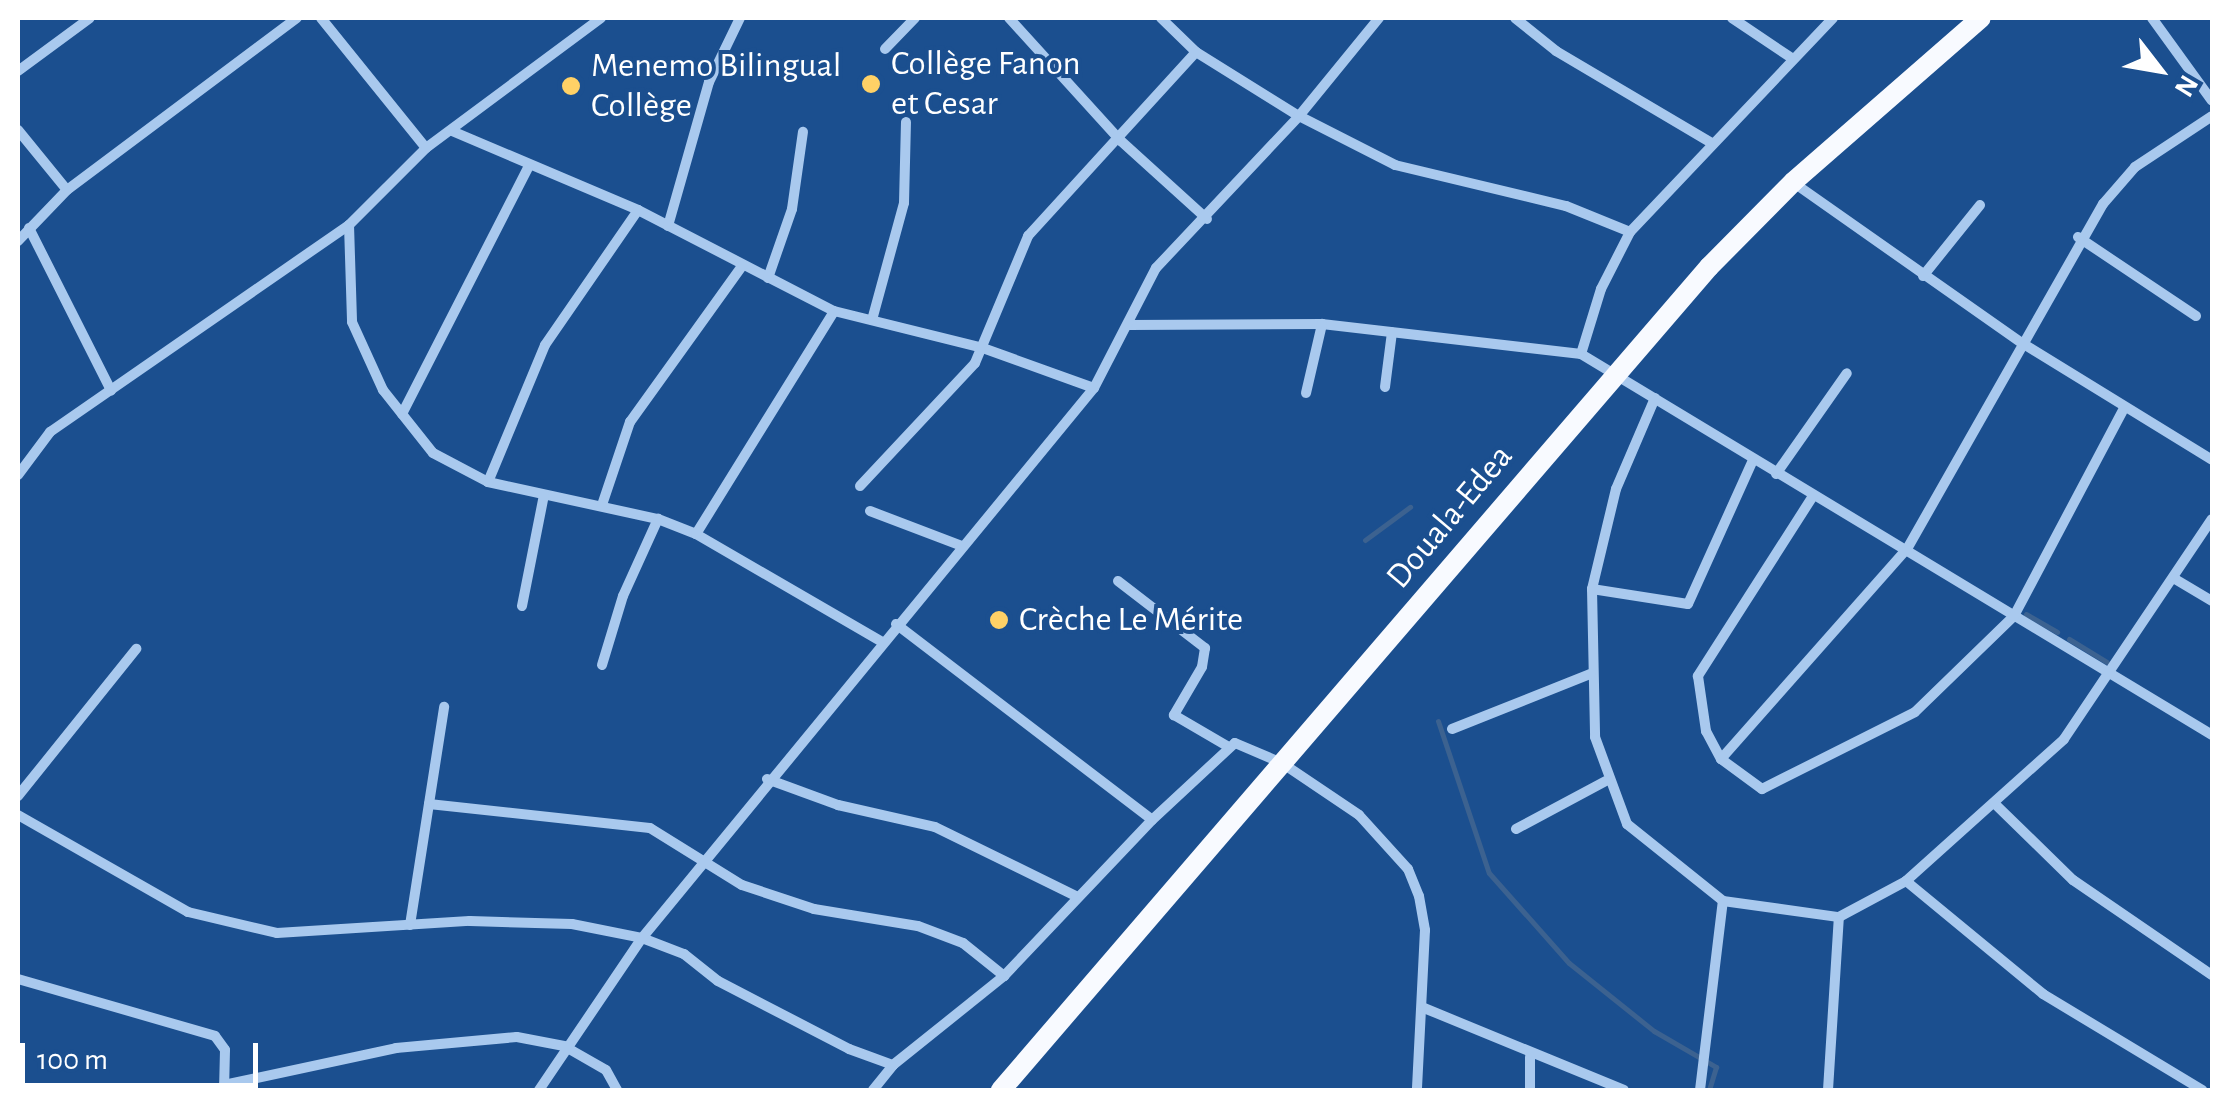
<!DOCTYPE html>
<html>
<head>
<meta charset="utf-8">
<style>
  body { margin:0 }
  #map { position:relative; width:2230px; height:1108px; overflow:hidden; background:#1b4f8f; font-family:"Alegreya Sans",sans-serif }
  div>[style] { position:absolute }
  .stream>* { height:5px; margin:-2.5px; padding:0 2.5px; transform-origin:2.5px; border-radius:2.5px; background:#3c6290 }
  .minor>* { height:10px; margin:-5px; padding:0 5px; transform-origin:5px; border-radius:5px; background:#a9c9ee }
  .trunk>* { height:20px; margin:-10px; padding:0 10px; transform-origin:10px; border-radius:10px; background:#f8faff }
  .dots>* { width:28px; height:28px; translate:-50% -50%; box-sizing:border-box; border:5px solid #1b4f8f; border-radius:50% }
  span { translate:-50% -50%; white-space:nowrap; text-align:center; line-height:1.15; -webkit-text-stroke:8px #1b4f8f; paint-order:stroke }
  .poi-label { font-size:35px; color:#fff }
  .left { translate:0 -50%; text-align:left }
  .street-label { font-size:35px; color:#fff }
  .frame { position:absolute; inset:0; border:20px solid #fff; pointer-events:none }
  .north { position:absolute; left:2110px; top:20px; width:100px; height:100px; -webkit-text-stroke:8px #1b4f8f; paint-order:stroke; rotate:121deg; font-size:28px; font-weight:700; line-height:40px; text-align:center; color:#fff }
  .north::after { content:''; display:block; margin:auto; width:35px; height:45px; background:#fff; clip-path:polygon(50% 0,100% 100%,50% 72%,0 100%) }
  .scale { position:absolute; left:20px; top:1043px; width:238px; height:45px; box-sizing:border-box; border:5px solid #fff; border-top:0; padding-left:12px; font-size:30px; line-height:35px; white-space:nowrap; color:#fff; -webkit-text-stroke:8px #1b4f8f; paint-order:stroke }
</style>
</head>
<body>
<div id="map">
  <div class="stream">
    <div style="left:1365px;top:540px;width:56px;rotate:-36.3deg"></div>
    <div style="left:2026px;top:614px;width:36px;rotate:30deg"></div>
    <div style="left:2069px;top:639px;width:44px;rotate:31.2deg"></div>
    <div style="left:1438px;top:721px;width:160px;rotate:71.5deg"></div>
    <div style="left:1489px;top:873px;width:120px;rotate:48.4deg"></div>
    <div style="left:1569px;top:963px;width:109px;rotate:38.7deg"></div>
    <div style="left:1654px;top:1031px;width:72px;rotate:30.1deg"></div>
    <div style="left:1716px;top:1067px;width:24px;rotate:107deg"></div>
  </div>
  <div class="minor">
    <div style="left:321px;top:18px;width:167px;rotate:51.1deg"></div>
    <div style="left:1009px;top:18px;width:166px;rotate:47.7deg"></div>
    <div style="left:1121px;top:141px;width:116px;rotate:42.2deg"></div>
    <div style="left:1161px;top:18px;width:49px;rotate:44.2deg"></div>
    <div style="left:1196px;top:52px;width:121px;rotate:31.9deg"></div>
    <div style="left:1299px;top:116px;width:108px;rotate:27deg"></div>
    <div style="left:1395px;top:165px;width:176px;rotate:13.5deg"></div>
    <div style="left:1566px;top:206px;width:69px;rotate:22.1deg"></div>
    <div style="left:1515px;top:18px;width:53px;rotate:38.8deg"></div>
    <div style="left:1556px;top:51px;width:182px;rotate:30.6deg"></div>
    <div style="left:1732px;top:18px;width:73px;rotate:33.9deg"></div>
    <div style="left:2152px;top:18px;width:102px;rotate:54.1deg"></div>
    <div style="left:885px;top:49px;width:43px;rotate:-45.9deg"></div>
    <div style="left:18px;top:71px;width:89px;rotate:-36.4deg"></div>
    <div style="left:18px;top:130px;width:77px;rotate:50.8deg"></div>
    <div style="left:452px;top:131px;width:202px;rotate:23deg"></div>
    <div style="left:638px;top:210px;width:220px;rotate:27.3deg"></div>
    <div style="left:834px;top:311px;width:150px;rotate:13.9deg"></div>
    <div style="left:980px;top:347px;width:121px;rotate:19.8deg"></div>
    <div style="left:1794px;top:183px;width:279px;rotate:35.1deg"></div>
    <div style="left:2022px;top:343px;width:223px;rotate:31.6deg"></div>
    <div style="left:349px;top:225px;width:97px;rotate:88.2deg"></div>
    <div style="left:352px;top:322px;width:75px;rotate:65.5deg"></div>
    <div style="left:383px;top:390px;width:80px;rotate:51.6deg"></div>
    <div style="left:433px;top:453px;width:62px;rotate:27.8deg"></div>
    <div style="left:488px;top:482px;width:174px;rotate:12.3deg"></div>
    <div style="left:658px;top:519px;width:41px;rotate:21.5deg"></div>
    <div style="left:696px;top:534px;width:215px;rotate:30.1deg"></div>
    <div style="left:668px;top:226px;width:150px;rotate:-74.1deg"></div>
    <div style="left:709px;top:82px;width:71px;rotate:-64.2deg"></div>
    <div style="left:29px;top:228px;width:182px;rotate:63.2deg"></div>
    <div style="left:2078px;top:237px;width:142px;rotate:33.8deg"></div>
    <div style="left:18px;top:241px;width:71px;rotate:-46.1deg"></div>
    <div style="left:67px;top:190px;width:287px;rotate:-36.8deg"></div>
    <div style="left:1923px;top:276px;width:91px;rotate:-51.2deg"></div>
    <div style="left:768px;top:278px;width:73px;rotate:-70.8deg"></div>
    <div style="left:792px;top:209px;width:78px;rotate:-81.9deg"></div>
    <div style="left:872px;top:320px;width:121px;rotate:-74.7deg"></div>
    <div style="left:904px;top:203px;width:81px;rotate:-88.6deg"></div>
    <div style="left:1129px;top:325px;width:193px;rotate:-0.3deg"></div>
    <div style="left:1322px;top:324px;width:261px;rotate:6.6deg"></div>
    <div style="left:1581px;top:354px;width:737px;rotate:31.12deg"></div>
    <div style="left:1581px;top:354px;width:68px;rotate:-72.9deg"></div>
    <div style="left:1601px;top:289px;width:64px;rotate:-63deg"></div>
    <div style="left:1630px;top:232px;width:295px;rotate:-46.5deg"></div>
    <div style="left:1385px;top:387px;width:55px;rotate:-82.7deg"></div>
    <div style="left:1306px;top:393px;width:71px;rotate:-76.9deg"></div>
    <div style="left:1655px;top:398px;width:99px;rotate:113.2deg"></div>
    <div style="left:1616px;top:489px;width:103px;rotate:103.5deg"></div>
    <div style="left:1592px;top:589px;width:148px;rotate:88.8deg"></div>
    <div style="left:1595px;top:737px;width:93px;rotate:69.8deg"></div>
    <div style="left:1627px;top:824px;width:123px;rotate:38.7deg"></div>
    <div style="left:1723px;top:901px;width:117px;rotate:7.9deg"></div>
    <div style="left:1839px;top:917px;width:76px;rotate:-28.2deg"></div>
    <div style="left:1906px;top:881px;width:212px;rotate:-41.9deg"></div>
    <div style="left:2064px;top:739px;width:265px;rotate:-56.1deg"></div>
    <div style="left:402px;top:414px;width:279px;rotate:-62.9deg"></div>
    <div style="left:1776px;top:474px;width:123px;rotate:-54.9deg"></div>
    <div style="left:18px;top:475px;width:54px;rotate:-53.3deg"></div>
    <div style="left:50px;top:432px;width:364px;rotate:-34.7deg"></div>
    <div style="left:349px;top:225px;width:109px;rotate:-45deg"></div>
    <div style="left:426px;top:148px;width:218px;rotate:-36.6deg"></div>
    <div style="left:488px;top:482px;width:148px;rotate:-67.4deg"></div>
    <div style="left:545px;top:345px;width:164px;rotate:-55.4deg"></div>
    <div style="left:860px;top:486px;width:168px;rotate:-46.9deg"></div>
    <div style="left:975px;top:363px;width:138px;rotate:-67.3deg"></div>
    <div style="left:1028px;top:236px;width:249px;rotate:-47.6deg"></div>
    <div style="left:1813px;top:496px;width:214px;rotate:122.6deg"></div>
    <div style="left:1698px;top:676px;width:56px;rotate:81.7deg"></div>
    <div style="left:1706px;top:731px;width:32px;rotate:62deg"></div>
    <div style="left:1721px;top:759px;width:51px;rotate:36.2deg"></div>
    <div style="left:1762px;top:789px;width:171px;rotate:-26.7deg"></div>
    <div style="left:1915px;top:712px;width:138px;rotate:-44.1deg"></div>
    <div style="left:2014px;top:616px;width:235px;rotate:-62.1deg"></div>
    <div style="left:602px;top:505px;width:88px;rotate:-71.4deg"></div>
    <div style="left:630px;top:422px;width:193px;rotate:-54.3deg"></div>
    <div style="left:870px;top:511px;width:98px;rotate:20.8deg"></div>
    <div style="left:696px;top:534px;width:262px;rotate:-58.2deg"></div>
    <div style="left:2175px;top:579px;width:43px;rotate:30.7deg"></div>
    <div style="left:1118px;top:581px;width:110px;rotate:37.6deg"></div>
    <div style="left:1205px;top:648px;width:19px;rotate:99deg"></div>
    <div style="left:1202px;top:667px;width:56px;rotate:120.3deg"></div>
    <div style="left:1174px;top:715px;width:61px;rotate:30.3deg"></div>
    <div style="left:1592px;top:589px;width:97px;rotate:8.9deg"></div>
    <div style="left:1688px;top:604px;width:158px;rotate:-65.7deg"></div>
    <div style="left:522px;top:606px;width:113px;rotate:-78.8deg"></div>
    <div style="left:896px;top:624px;width:322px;rotate:37.4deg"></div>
    <div style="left:1152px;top:820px;width:113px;rotate:-42.9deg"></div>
    <div style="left:1235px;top:743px;width:51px;rotate:23.1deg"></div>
    <div style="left:1282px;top:763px;width:93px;rotate:34deg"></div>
    <div style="left:1359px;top:815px;width:73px;rotate:47.8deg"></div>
    <div style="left:1408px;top:869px;width:29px;rotate:68deg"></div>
    <div style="left:1419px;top:896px;width:35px;rotate:80deg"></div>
    <div style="left:1425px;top:930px;width:160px;rotate:92.9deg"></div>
    <div style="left:602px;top:665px;width:72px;rotate:-73.1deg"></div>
    <div style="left:623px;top:596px;width:85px;rotate:-65.6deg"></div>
    <div style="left:1452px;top:729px;width:149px;rotate:-21.7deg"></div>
    <div style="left:1721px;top:759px;width:281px;rotate:-48.5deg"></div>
    <div style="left:1907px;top:549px;width:397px;rotate:-60.4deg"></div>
    <div style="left:2103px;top:204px;width:49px;rotate:-49.1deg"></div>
    <div style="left:2135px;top:167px;width:92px;rotate:-33.5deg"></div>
    <div style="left:767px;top:779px;width:76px;rotate:20.1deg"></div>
    <div style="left:838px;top:805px;width:99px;rotate:12.8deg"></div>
    <div style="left:935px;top:827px;width:159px;rotate:26.1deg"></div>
    <div style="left:18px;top:796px;width:189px;rotate:-51.2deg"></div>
    <div style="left:429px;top:804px;width:222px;rotate:6.2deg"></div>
    <div style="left:650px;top:828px;width:108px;rotate:31.8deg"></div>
    <div style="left:742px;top:885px;width:76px;rotate:18.4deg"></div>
    <div style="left:814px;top:909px;width:105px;rotate:9.3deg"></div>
    <div style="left:918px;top:926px;width:48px;rotate:20.7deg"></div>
    <div style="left:963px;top:943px;width:53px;rotate:38.8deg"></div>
    <div style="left:1995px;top:804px;width:109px;rotate:44.3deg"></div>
    <div style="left:2073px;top:880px;width:168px;rotate:34.4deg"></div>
    <div style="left:18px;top:815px;width:196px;rotate:29.7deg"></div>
    <div style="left:188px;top:912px;width:91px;rotate:13.3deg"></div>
    <div style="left:277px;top:933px;width:193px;rotate:-3.6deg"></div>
    <div style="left:470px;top:921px;width:102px;rotate:1.7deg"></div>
    <div style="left:572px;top:924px;width:71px;rotate:11.3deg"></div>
    <div style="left:642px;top:938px;width:45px;rotate:20.9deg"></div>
    <div style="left:684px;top:954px;width:43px;rotate:38.5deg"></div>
    <div style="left:718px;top:981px;width:148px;rotate:27.4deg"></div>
    <div style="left:849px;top:1049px;width:47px;rotate:20deg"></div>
    <div style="left:1516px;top:829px;width:102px;rotate:-28.1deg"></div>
    <div style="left:1906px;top:881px;width:178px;rotate:39.5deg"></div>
    <div style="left:2043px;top:994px;width:186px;rotate:31.1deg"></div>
    <div style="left:410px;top:925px;width:221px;rotate:-81.1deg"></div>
    <div style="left:18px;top:979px;width:205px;rotate:16.1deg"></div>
    <div style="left:215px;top:1036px;width:17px;rotate:54deg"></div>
    <div style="left:225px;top:1050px;width:40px;rotate:91.4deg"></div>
    <div style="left:1424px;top:1008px;width:216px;rotate:22.3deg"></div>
    <div style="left:224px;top:1085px;width:176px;rotate:-12.1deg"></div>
    <div style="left:396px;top:1048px;width:121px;rotate:-5.2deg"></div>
    <div style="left:517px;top:1037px;width:48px;rotate:10.8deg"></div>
    <div style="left:564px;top:1046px;width:48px;rotate:29.7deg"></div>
    <div style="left:606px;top:1070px;width:23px;rotate:61deg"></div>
    <div style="left:539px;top:1090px;width:184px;rotate:-55.9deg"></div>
    <div style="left:642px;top:938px;width:712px;rotate:-50.59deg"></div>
    <div style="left:1094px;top:388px;width:135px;rotate:-62.7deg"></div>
    <div style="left:1156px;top:268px;width:209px;rotate:-46.7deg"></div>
    <div style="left:1299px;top:116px;width:127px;rotate:-50.8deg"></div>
    <div style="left:873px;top:1090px;width:32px;rotate:-51deg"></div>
    <div style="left:893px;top:1065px;width:142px;rotate:-38.7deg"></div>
    <div style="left:1004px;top:976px;width:215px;rotate:-46.5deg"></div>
    <div style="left:1530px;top:1090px;width:33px;rotate:-90deg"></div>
    <div style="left:1700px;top:1090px;width:190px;rotate:-83.1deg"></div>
    <div style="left:1828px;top:1090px;width:173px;rotate:-86.4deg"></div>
  </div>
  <div class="trunk">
    <div style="left:1001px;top:1090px;width:1086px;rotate:-49.3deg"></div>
    <div style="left:1709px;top:267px;width:120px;rotate:-45.3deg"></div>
    <div style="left:1793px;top:182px;width:249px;rotate:-41.1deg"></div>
  </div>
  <div class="dots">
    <div style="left:871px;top:84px;background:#ffd166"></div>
    <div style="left:571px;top:86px;background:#ffd166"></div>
    <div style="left:999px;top:620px;background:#ffd166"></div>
  </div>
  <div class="poi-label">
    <span class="left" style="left:891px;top:84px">Collège Fanon<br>et Cesar</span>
    <span class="left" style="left:591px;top:86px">Menemo Bilingual<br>Collège</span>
    <span class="left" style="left:1019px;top:620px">Crèche Le Mérite</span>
  </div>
  <div class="street-label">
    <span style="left:1450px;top:517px;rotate:-50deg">Douala-Edea</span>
  </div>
  <div class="frame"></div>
  <div class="north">N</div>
  <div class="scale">100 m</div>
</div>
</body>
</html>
